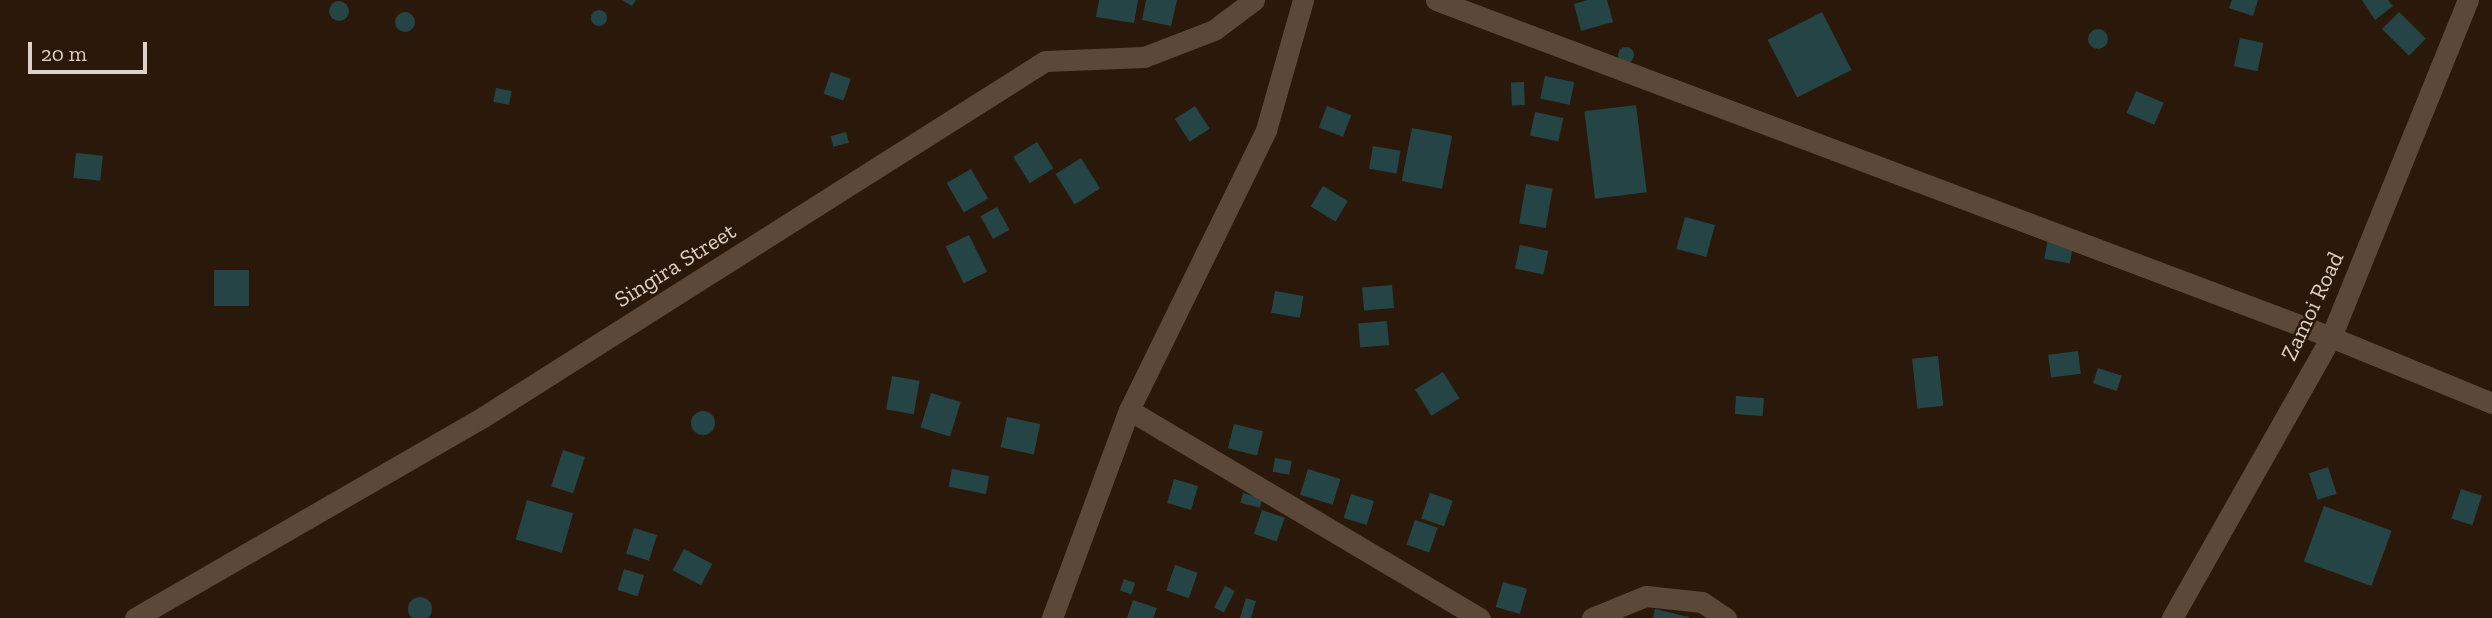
<!DOCTYPE html>
<html>
<head>
<meta charset="utf-8">
<style>
  body { margin:0 }
  #map { position:relative; width:2492px; height:618px; overflow:hidden; background:#2a190a; font-family:"Zilla Slab",serif }
  div>[style] { position:absolute }
  .building>* { inset:0; background:#254446; transform-origin:0 0 }
  .round { border-radius:50% }
  .minor>* { height:21px; margin:-10.5px; padding:0 10.5px; transform-origin:10.5px; border-radius:10.5px; background:#5c4838 }
  span { translate:-50% -50%; white-space:nowrap; text-align:center; line-height:1.15; -webkit-text-stroke:5px #2a190a; paint-order:stroke }
  .street-label { font-size:23px; color:#ddd1c8 }
  .scale { position:absolute; left:28px; top:42px; width:119px; height:32px; box-sizing:border-box; border:4px solid #ddd1c8; border-top:0; padding-left:9px; font-size:21px; line-height:24px; white-space:nowrap; color:#ddd1c8; -webkit-text-stroke:5px #2a190a; paint-order:stroke }
</style>
</head>
<body>
<div id="map">
  <div class="building">
    <div style="clip-path:polygon(622px 0,636px 0,632px 6px)"></div>
    <div style="clip-path:polygon(1099px 0,1138px 0,1134px 23px,1096px 17px)"></div>
    <div style="clip-path:polygon(1146px 0,1177px 0,1171px 26px,1142px 20px)"></div>
    <div style="clip-path:polygon(1587px 0,1607px 0,1613px 22px,1581px 31px,1574px 4px)"></div>
    <div style="clip-path:polygon(2232px 0,2258px 0,2253px 16px,2229px 8px)"></div>
    <div style="clip-path:polygon(2362px 0,2388px 0,2393px 6px,2375px 20px)"></div>
    <div class="round" style="left:329px;top:1px;width:20px;height:20px"></div>
    <div class="round" style="left:591px;top:10px;width:16px;height:16px"></div>
    <div class="round" style="left:395px;top:12px;width:20px;height:20px"></div>
    <div style="left:1822px;top:12px;width:65px;height:61px;rotate:63deg"></div>
    <div style="left:2399px;top:12px;width:38px;height:24px;rotate:45deg"></div>
    <div class="round" style="left:2088px;top:29px;width:20px;height:20px"></div>
    <div style="left:2240px;top:38px;width:24px;height:29px;rotate:12deg"></div>
    <div class="round" style="left:1618px;top:47px;width:16px;height:16px"></div>
    <div style="left:831px;top:72px;width:21px;height:23px;rotate:19deg"></div>
    <div style="left:1545px;top:76px;width:30px;height:23px;rotate:12deg"></div>
    <div style="left:1524px;top:82px;width:23px;height:13px;rotate:88deg"></div>
    <div style="left:496px;top:88px;width:16px;height:14px;rotate:11deg"></div>
    <div style="left:2136px;top:91px;width:30px;height:24px;rotate:23deg"></div>
    <div style="left:1636px;top:105px;width:88px;height:52px;rotate:83deg"></div>
    <div style="left:1195px;top:106px;width:27px;height:24px;rotate:57deg"></div>
    <div style="left:1327px;top:106px;width:26px;height:23px;rotate:21deg"></div>
    <div style="left:1535px;top:112px;width:29px;height:24px;rotate:12deg"></div>
    <div style="left:1412px;top:128px;width:41px;height:54px;rotate:11deg"></div>
    <div style="left:846px;top:132px;width:11px;height:16px;rotate:75deg"></div>
    <div style="left:1037px;top:142px;width:31px;height:28px;rotate:58deg"></div>
    <div style="left:1373px;top:146px;width:28px;height:23px;rotate:10deg"></div>
    <div style="left:76px;top:153px;width:27px;height:25px;rotate:6deg"></div>
    <div style="left:1081px;top:158px;width:36px;height:30px;rotate:58deg"></div>
    <div style="left:971px;top:169px;width:34px;height:28px;rotate:60deg"></div>
    <div style="left:1526px;top:184px;width:27px;height:40px;rotate:10deg"></div>
    <div style="left:1323px;top:186px;width:29px;height:24px;rotate:31deg"></div>
    <div style="left:997px;top:207px;width:26px;height:19px;rotate:61deg"></div>
    <div style="left:1685px;top:217px;width:31px;height:33px;rotate:15deg"></div>
    <div style="left:969px;top:235px;width:41px;height:26px;rotate:64deg"></div>
    <div style="left:2048px;top:239px;width:26px;height:20px;rotate:11deg"></div>
    <div style="left:1520px;top:245px;width:29px;height:24px;rotate:12deg"></div>
    <div style="left:214px;top:270px;width:35px;height:36px"></div>
    <div style="left:1392px;top:285px;width:23px;height:30px;rotate:85deg"></div>
    <div style="left:1275px;top:291px;width:29px;height:22px;rotate:10deg"></div>
    <div style="left:1387px;top:321px;width:24px;height:29px;rotate:85deg"></div>
    <div style="left:2078px;top:351px;width:23px;height:30px;rotate:83deg"></div>
    <div style="left:1938px;top:356px;width:50px;height:26px;rotate:84deg"></div>
    <div style="left:2098px;top:368px;width:25px;height:16px;rotate:18deg"></div>
    <div style="left:1443px;top:372px;width:31px;height:33px;rotate:58deg"></div>
    <div style="left:892px;top:376px;width:28px;height:34px;rotate:10deg"></div>
    <div style="left:931px;top:393px;width:31px;height:36px;rotate:17deg"></div>
    <div style="left:1736px;top:396px;width:28px;height:18px;rotate:4deg"></div>
    <div class="round" style="left:691px;top:411px;width:24px;height:24px"></div>
    <div style="left:1007px;top:417px;width:34px;height:31px;rotate:12deg"></div>
    <div style="left:1234px;top:424px;width:30px;height:25px;rotate:14deg"></div>
    <div style="left:563px;top:450px;width:23px;height:38px;rotate:18deg"></div>
    <div style="left:1275px;top:458px;width:17px;height:14px;rotate:10deg"></div>
    <div style="left:2328px;top:467px;width:28px;height:20px;rotate:72deg"></div>
    <div style="left:952px;top:469px;width:38px;height:18px;rotate:11deg"></div>
    <div style="left:1308px;top:469px;width:34px;height:27px;rotate:17deg"></div>
    <div style="left:1174px;top:479px;width:25px;height:25px;rotate:16deg"></div>
    <div style="left:2461px;top:489px;width:22px;height:31px;rotate:18deg"></div>
    <div style="left:1243px;top:493px;width:20px;height:10px;rotate:15deg"></div>
    <div style="left:1430px;top:493px;width:24px;height:27px;rotate:19deg"></div>
    <div style="left:1351px;top:494px;width:24px;height:25px;rotate:17deg"></div>
    <div style="left:527px;top:500px;width:48px;height:41px;rotate:16deg"></div>
    <div style="left:2324px;top:506px;width:72px;height:59px;rotate:20deg"></div>
    <div style="left:1262px;top:510px;width:24px;height:25px;rotate:19deg"></div>
    <div style="left:1415px;top:520px;width:24px;height:26px;rotate:19deg"></div>
    <div style="left:634px;top:528px;width:24px;height:27px;rotate:17deg"></div>
    <div style="left:684px;top:549px;width:32px;height:24px;rotate:28deg"></div>
    <div style="left:1175px;top:565px;width:24px;height:27px;rotate:19deg"></div>
    <div style="left:624px;top:569px;width:21px;height:22px;rotate:17deg"></div>
    <div style="left:1124px;top:579px;width:12px;height:12px;rotate:20deg"></div>
    <div style="left:1503px;top:582px;width:25px;height:26px;rotate:16deg"></div>
    <div style="left:1225px;top:586px;width:11px;height:24px;rotate:27deg"></div>
    <div class="round" style="left:408px;top:597px;width:24px;height:24px"></div>
    <div style="clip-path:polygon(1246px 598px,1256px 601px,1251px 618px,1240px 618px)"></div>
    <div style="clip-path:polygon(1133px 600px,1157px 608px,1153px 618px,1127px 618px)"></div>
    <div style="clip-path:polygon(1655px 609px,1689px 617px,1689px 618px,1653px 618px)"></div>
  </div>
  <div class="minor">
    <div style="left:1436px;top:0;width:956px;rotate:20.63deg"></div>
    <div style="left:2331px;top:337px;width:174px;rotate:22.3deg"></div>
    <div style="left:1129px;top:410px;width:408px;rotate:30.7deg"></div>
    <div style="left:135px;top:618px;width:402px;rotate:-30deg"></div>
    <div style="left:483px;top:417px;width:665px;rotate:-32.35deg"></div>
    <div style="left:1045px;top:61px;width:99px;rotate:-2.3deg"></div>
    <div style="left:1144px;top:57px;width:75px;rotate:-21.1deg"></div>
    <div style="left:1214px;top:30px;width:50px;rotate:-36.9deg"></div>
    <div style="left:1052px;top:618px;width:222px;rotate:-69.7deg"></div>
    <div style="left:1129px;top:410px;width:312px;rotate:-63.9deg"></div>
    <div style="left:1266px;top:130px;width:135px;rotate:-74.1deg"></div>
    <div style="left:1592px;top:618px;width:58px;rotate:-22.2deg"></div>
    <div style="left:1646px;top:596px;width:56px;rotate:6.1deg"></div>
    <div style="left:1702px;top:602px;width:29px;rotate:34deg"></div>
    <div style="left:2172px;top:618px;width:323px;rotate:-60.5deg"></div>
    <div style="left:2331px;top:337px;width:364px;rotate:-67.9deg"></div>
  </div>
  <div class="street-label">
    <span style="left:675px;top:265px;rotate:-32deg">Singira Street</span>
    <span style="left:2312px;top:306px;rotate:-65deg">Zamoi Road</span>
  </div>
  <div class="scale">20 m</div>
</div>
</body>
</html>
